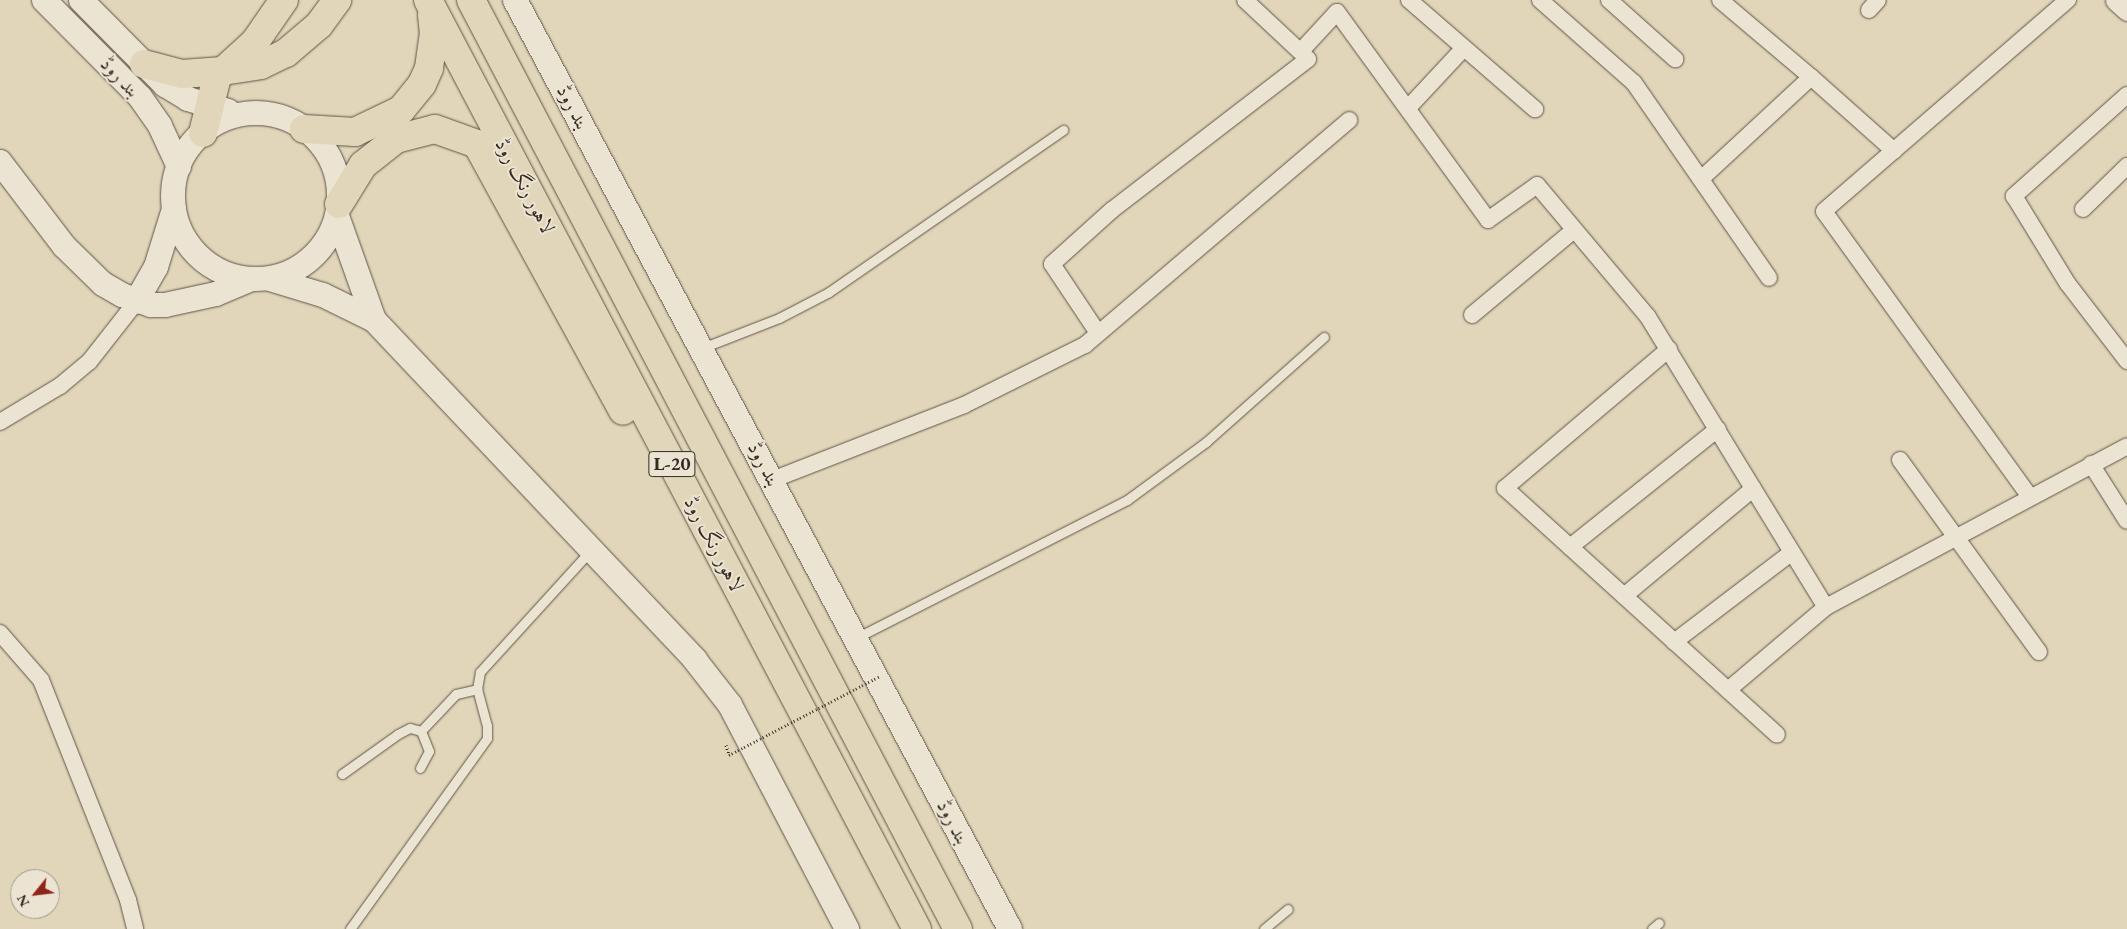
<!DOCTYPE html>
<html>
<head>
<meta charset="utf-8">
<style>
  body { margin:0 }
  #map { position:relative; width:2127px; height:929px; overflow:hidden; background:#e1d6b9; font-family:"EB Garamond",Amiri,serif }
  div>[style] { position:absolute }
  .path>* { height:3px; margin-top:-1.5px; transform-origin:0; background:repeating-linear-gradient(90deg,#352922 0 1px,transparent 0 3.5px) }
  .roads { filter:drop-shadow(0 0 1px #605448) drop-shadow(0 0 1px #605448) }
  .service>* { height:9px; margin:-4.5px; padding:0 4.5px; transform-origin:4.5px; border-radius:4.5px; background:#ece4d2 }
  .minor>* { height:16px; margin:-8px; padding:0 8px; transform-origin:8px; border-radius:8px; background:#ece4d2 }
  .tertiary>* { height:21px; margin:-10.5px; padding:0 10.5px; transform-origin:10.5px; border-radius:10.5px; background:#ece4d2 }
  .secondary>* { height:24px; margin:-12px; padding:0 12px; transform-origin:12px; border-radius:12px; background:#ece4d2 }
  .secondary>.ring { margin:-12px; padding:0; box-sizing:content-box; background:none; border:24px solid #ece4d2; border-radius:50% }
  .motorway>* { height:28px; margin:-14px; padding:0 14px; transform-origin:14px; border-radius:14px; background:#e1d6b9 }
  .path-bridge>* { height:3px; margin-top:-1.5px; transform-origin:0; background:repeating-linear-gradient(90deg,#352922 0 1px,transparent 0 3.5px) }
  span { translate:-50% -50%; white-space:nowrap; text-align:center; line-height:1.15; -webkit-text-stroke:4px #ece4d2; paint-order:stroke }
  .shield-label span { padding:1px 4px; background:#ece4d2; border:1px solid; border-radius:4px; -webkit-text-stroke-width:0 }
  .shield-label { font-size:19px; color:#352922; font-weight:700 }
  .street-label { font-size:20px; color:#352922 }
  .north { position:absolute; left:10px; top:869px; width:50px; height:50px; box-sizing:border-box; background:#ece4d2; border:1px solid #a3998c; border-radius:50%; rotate:241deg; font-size:14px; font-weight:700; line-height:20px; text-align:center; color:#352922 }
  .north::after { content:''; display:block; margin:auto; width:18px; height:22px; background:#8f2418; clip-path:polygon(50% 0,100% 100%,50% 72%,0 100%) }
</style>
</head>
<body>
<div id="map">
  <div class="path">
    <div style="left:726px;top:745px;width:10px;rotate:73deg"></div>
  </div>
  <div class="roads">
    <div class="service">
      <div style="left:702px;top:348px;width:83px;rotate:-21.3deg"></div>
      <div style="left:779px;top:318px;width:56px;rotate:-27.5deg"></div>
      <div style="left:829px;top:292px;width:285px;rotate:-34.7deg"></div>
      <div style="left:856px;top:638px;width:304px;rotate:-27deg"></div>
      <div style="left:1127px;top:500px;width:98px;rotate:-36.3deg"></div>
      <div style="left:1206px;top:442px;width:158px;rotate:-41.7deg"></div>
      <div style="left:420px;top:768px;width:19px;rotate:-62deg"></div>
      <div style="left:429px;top:751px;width:22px;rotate:-112deg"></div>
      <div style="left:342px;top:774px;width:69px;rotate:-35.5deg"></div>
      <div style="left:398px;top:734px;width:13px;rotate:-27deg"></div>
      <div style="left:410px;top:728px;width:11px;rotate:15deg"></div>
      <div style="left:421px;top:731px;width:51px;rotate:-46.6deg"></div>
      <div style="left:456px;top:694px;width:22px;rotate:-13deg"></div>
      <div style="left:350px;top:929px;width:235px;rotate:-54.3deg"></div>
      <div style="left:487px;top:738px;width:12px;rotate:-90deg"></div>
      <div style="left:487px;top:726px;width:38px;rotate:-105deg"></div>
      <div style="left:477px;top:689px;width:17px;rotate:-80deg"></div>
      <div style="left:480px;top:672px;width:165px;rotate:-47.7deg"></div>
      <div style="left:1264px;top:929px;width:31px;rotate:-40deg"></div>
      <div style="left:1652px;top:929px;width:9px;rotate:-41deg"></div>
    </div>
    <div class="minor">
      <div style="left:1409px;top:0;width:167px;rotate:40.9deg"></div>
      <div style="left:1540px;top:0;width:125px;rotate:41.4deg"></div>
      <div style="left:1634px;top:83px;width:237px;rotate:55.3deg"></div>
      <div style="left:1609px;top:0;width:89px;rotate:41.8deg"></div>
      <div style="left:1869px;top:10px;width:13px;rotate:-48deg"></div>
      <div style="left:1301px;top:51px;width:53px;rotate:-47.3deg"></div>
      <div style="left:1337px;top:12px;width:257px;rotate:54deg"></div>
      <div style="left:1488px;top:220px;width:60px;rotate:-35.5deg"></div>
      <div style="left:1537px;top:185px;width:172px;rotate:49.9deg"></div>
      <div style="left:1648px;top:317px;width:340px;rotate:58.5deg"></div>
      <div style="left:1811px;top:77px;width:111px;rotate:41.7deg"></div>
      <div style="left:2127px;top:95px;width:152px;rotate:138.2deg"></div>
      <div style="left:2014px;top:196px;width:103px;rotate:58.5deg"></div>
      <div style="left:2068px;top:284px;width:97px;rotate:52.5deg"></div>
      <div style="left:1408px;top:108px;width:82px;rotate:-47deg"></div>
      <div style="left:1701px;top:179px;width:150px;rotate:-42.8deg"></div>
      <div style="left:1811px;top:77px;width:119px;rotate:-139.8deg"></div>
      <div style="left:2083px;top:209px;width:62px;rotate:-44.3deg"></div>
      <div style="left:1472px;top:315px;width:133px;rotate:-39.8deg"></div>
      <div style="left:1098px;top:333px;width:83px;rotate:-123.7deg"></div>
      <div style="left:1052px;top:264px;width:81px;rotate:-42deg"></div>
      <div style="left:1112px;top:210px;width:247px;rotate:-37.6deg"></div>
      <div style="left:1308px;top:59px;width:86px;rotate:-136.9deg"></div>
      <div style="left:1669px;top:349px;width:215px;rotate:139.7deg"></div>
      <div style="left:1505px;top:488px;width:367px;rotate:42.2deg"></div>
      <div style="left:0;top:422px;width:70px;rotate:-31deg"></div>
      <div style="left:60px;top:386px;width:38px;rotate:-40deg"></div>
      <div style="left:89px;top:362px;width:76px;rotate:-51.9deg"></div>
      <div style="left:1900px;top:460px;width:237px;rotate:54.1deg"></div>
      <div style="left:2091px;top:464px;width:67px;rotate:57.7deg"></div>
      <div style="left:772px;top:480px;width:206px;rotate:-21.3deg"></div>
      <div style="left:964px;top:405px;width:135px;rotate:-26.4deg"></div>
      <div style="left:1085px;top:345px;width:347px;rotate:-40.4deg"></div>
      <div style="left:2030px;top:497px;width:352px;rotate:-125.8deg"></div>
      <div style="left:1824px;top:211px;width:323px;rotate:-40.9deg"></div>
      <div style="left:1570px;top:547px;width:189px;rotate:-38.6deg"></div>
      <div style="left:1624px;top:596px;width:168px;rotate:-39.7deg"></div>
      <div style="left:0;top:633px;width:62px;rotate:48.9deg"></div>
      <div style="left:41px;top:680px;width:237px;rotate:68.4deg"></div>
      <div style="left:128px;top:900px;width:30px;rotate:76deg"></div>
      <div style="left:1674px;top:642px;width:148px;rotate:-37.3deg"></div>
      <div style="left:1728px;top:690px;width:128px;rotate:-40.3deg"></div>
      <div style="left:1826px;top:607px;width:341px;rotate:-28.1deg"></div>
    </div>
    <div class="tertiary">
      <div style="left:2116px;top:0;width:15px;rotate:42deg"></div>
    </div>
    <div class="secondary">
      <div style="left:44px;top:0;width:136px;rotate:45.3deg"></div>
      <div style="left:140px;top:97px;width:35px;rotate:55deg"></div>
      <div style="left:160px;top:126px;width:45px;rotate:65.1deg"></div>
      <div style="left:81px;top:0;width:120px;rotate:45.3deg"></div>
      <div style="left:165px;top:85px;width:27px;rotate:31deg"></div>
      <div style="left:188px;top:99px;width:42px;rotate:16.7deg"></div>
      <div style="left:515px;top:0;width:1053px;rotate:61.95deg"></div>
      <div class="ring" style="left:173px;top:113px;width:142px;height:142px"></div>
      <div style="left:0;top:162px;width:106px;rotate:52.7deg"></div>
      <div style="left:64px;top:246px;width:54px;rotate:44.3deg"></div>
      <div style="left:103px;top:284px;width:22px;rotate:30deg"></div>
      <div style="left:122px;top:295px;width:31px;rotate:19deg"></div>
      <div style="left:151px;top:305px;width:14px"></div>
      <div style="left:165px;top:305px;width:52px;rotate:-12.2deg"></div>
      <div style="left:216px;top:294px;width:38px;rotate:-23deg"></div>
      <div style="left:337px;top:216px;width:110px;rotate:70.4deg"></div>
      <div style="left:270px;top:279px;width:55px;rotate:16.8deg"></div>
      <div style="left:323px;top:295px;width:57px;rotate:26.1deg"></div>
      <div style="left:374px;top:320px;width:468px;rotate:46.6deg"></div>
      <div style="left:695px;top:660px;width:57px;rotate:52.1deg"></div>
      <div style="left:730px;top:705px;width:253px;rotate:62.4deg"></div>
      <div style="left:136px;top:302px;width:40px;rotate:-60.3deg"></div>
      <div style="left:156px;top:267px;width:61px;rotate:-72.8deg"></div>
    </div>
    <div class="motorway">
      <div style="left:428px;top:0;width:1050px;rotate:62.24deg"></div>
      <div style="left:471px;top:0;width:1049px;rotate:62.34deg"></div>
      <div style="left:144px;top:64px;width:39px;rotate:15deg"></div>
      <div style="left:182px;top:74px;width:41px;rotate:-4.2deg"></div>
      <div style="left:223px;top:71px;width:43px;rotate:-42.2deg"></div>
      <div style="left:255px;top:42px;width:51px;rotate:-55.4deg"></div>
      <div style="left:304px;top:129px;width:51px;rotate:3.4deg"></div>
      <div style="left:355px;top:132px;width:51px;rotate:-25.6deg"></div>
      <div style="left:401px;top:110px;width:33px;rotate:-51deg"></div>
      <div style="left:422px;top:84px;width:17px;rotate:-66deg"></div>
      <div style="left:429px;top:68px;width:34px;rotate:-82deg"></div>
      <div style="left:434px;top:34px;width:19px;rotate:-96deg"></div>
      <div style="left:203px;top:133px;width:58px;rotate:-76deg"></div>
      <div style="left:217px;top:77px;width:8px;rotate:-45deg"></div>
      <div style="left:223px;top:71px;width:38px;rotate:-9deg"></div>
      <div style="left:261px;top:65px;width:28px;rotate:-26deg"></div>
      <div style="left:286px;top:53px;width:43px;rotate:-40.3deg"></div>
      <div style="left:319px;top:25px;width:31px;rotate:-54deg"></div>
      <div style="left:339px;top:204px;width:46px;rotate:-58.4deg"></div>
      <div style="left:363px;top:165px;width:42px;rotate:-38.2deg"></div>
      <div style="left:396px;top:139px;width:40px;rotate:-14.4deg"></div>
      <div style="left:435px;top:129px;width:45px;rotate:19.7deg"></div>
      <div style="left:477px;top:144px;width:304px;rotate:61.3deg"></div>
    </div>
  </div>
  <div class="path-bridge">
    <div style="left:729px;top:755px;width:170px;rotate:-27.6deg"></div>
  </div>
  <div class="shield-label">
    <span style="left:672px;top:464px">L-20</span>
  </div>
  <div class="street-label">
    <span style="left:120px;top:77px;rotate:46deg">بند روڈ</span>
    <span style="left:573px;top:107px;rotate:62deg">بند روڈ</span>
    <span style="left:525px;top:186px;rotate:62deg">لاہور رنگ روڈ</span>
    <span style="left:764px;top:464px;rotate:62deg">بند روڈ</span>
    <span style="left:714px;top:544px;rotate:62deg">لاہور رنگ روڈ</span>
    <span style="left:953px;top:822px;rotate:62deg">بند روڈ</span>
  </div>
  <div class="north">N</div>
</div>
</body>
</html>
